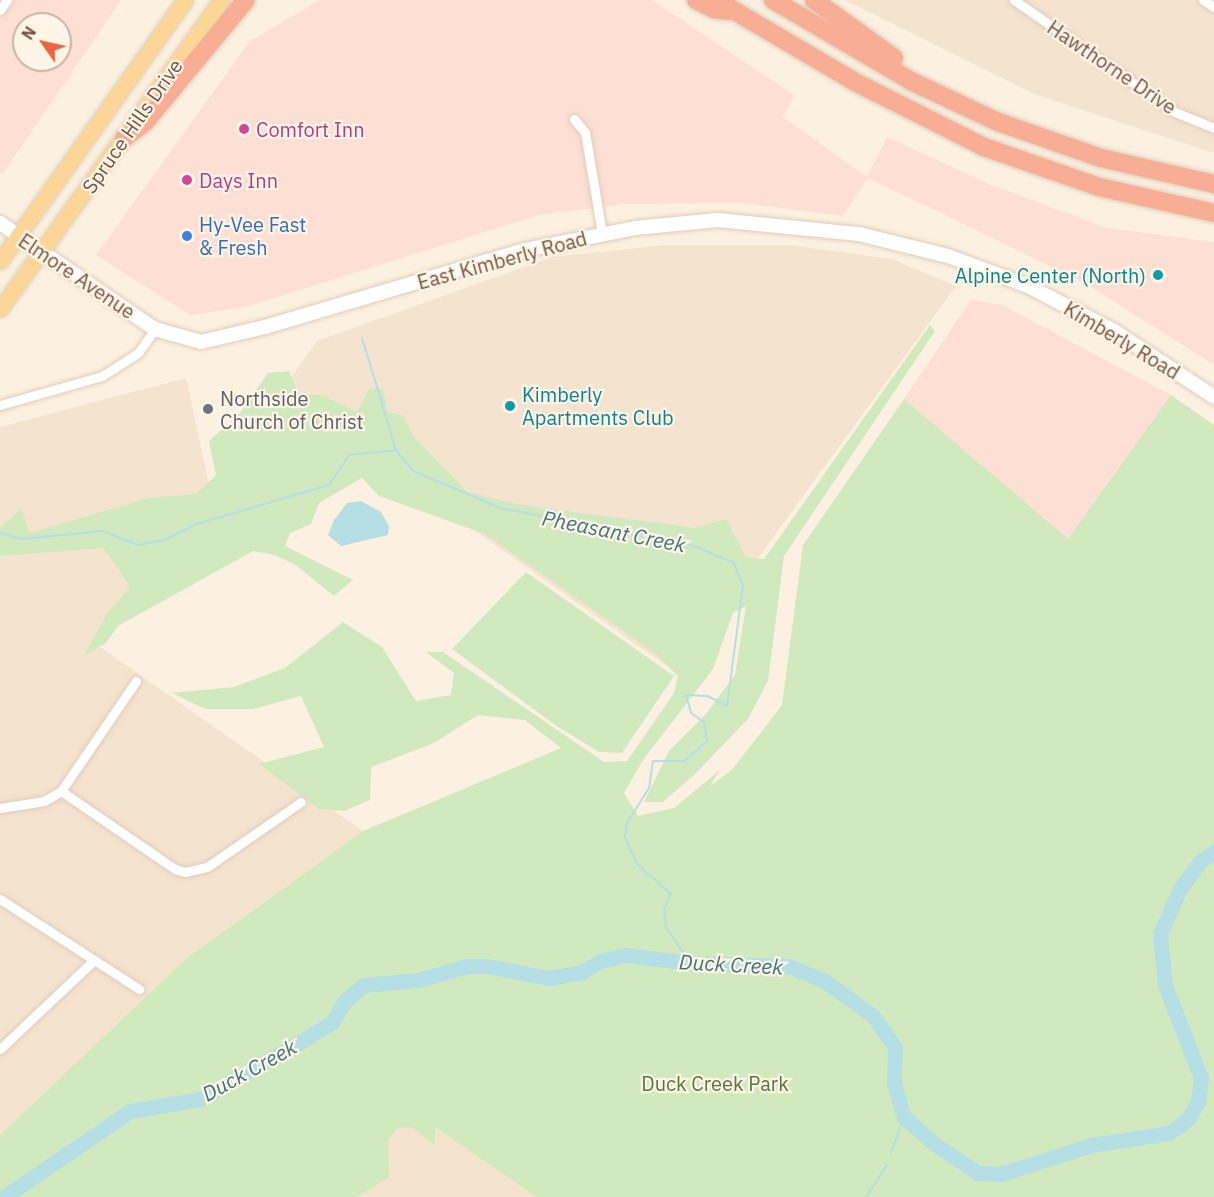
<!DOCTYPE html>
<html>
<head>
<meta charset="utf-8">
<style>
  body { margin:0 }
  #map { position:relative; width:1214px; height:1197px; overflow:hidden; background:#fcf1e0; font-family:"IBM Plex Sans",sans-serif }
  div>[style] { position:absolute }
  .residential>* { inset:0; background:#f4e3ce }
  .commercial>* { inset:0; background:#fddfd3 }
  .green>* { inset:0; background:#d0e9bf }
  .water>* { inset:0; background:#b5dfe5 }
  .stream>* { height:2px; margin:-1px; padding:0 1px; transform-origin:1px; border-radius:1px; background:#b5dfe5 }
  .river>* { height:15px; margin:-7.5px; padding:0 7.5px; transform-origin:7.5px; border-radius:7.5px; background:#b5dfe5 }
  .roads { filter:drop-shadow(0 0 2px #e0cdbc) drop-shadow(0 0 2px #e0cdbc) }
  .minor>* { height:9px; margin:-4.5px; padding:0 4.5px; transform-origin:4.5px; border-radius:4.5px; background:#fff }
  .secondary>* { height:14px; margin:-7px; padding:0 7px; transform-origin:7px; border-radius:7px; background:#fff }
  .primary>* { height:15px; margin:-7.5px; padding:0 7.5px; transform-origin:7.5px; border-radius:7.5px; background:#fcd697 }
  .motorway>* { height:18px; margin:-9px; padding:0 9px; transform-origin:9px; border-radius:9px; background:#f8ae95 }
  .dots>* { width:16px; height:16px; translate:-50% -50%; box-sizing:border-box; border:3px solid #fff5e6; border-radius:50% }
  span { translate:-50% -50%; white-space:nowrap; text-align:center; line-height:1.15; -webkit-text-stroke:4.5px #fff5e6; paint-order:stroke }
  .street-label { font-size:20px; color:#735647 }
  .hotel-label { font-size:20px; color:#b23c85 }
  .left { translate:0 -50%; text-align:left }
  .shop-label { font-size:20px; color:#366cbe }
  .culture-label { font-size:20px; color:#0d838f }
  .right { translate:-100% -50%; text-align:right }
  .worship-label { font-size:20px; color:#5b616d }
  .park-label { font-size:20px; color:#51793f }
  .water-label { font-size:21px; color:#3e7680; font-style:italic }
  .north { position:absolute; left:12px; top:12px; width:60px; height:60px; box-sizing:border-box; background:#fff5e6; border:2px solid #c7b5a6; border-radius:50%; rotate:304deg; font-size:16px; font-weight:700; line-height:24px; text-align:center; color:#735647 }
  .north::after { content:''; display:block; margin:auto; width:21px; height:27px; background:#e86643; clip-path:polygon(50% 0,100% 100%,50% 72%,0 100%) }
</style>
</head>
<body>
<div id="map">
  <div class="residential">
    <div style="clip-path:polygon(845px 0,1214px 0,1214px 153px,1034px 94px)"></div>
    <div style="clip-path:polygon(666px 245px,789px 245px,892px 259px,956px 286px,675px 672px,280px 393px,317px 341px,552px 257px)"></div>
    <div style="clip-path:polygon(186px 378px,210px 489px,100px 647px,363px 831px,187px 958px,0 1135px,0 427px)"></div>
    <div style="clip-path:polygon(410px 1110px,536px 1197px,348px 1197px)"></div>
  </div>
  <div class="commercial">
    <div style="clip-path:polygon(evenodd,0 0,121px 0,2px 175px,0 173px,0 0,24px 24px,60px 24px,60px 60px,24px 60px,24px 24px)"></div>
    <div style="clip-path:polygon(320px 0,652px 0,794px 95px,783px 117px,867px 177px,887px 137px,989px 184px,1107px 228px,1214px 242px,1214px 365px,1083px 282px,868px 178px,843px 216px,742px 203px,627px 204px,539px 215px,249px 306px,190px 315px,96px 255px,250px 41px)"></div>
    <div style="clip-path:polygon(971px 300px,1002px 305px,1171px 395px,1068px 540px,904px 399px)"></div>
  </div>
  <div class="green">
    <div style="clip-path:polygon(930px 325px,935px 331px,784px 556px,768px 681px,748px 719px,695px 774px,663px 802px,644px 802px,669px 751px,705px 715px,735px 675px,746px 606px,733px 613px,713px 669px,643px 760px,624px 793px,638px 816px,674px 808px,720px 770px,710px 786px,732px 770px,782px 705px,803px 545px,904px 399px,1068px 539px,1171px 395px,1214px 425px,1214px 1197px,536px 1197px,435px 1127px,435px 1145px,411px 1127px,397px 1128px,388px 1141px,389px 1177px,356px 1197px,0 1197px,0 1135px,187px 958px,363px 831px,561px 748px,525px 720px,478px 715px,432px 744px,371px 767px,370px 800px,344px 811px,319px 809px,259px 764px,324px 747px,301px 696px,253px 709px,205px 709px,172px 693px,234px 687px,285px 668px,343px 622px,382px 647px,416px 701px,451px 695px,454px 673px,426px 652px,443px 652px,604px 762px,627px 761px,674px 693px,678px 676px,656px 654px,485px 534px,379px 496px,362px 478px,319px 503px,311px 524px,290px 533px,285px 546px,353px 580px,334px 596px,297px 566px,275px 555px,253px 551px,118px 626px,106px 643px,84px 655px,109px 611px,130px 587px,118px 568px,103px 548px,0 556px,0 528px,21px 509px,30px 533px,149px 498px,196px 494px,216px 475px,209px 441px,240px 413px,268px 373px,289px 371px,298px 393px,324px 396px,357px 412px,369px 389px,382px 388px,388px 412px,403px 416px,414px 437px,467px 492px,521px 505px,696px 528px,726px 519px,746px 558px,764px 559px)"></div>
    <div style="clip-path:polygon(526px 572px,674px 676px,622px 753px,599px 752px,558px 727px,452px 649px)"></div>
  </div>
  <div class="water">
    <div style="clip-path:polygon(361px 501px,381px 512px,389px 526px,388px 535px,341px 546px,328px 535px,334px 520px,347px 503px)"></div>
  </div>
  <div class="stream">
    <div style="left:362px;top:338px;width:117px;rotate:73.1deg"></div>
    <div style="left:0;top:533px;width:23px;rotate:15deg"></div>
    <div style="left:22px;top:539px;width:81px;rotate:-5.6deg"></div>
    <div style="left:103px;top:531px;width:38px;rotate:22deg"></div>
    <div style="left:138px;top:545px;width:26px;rotate:-11deg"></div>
    <div style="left:164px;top:540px;width:37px;rotate:-26deg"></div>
    <div style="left:197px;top:524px;width:138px;rotate:-16.5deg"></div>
    <div style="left:329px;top:485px;width:36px;rotate:-56deg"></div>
    <div style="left:349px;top:455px;width:47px;rotate:-6.1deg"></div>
    <div style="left:396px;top:450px;width:27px;rotate:51deg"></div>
    <div style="left:413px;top:471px;width:95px;rotate:23deg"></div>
    <div style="left:500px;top:508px;width:198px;rotate:11.1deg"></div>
    <div style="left:694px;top:546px;width:43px;rotate:23deg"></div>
    <div style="left:734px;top:563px;width:24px;rotate:68deg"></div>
    <div style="left:743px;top:585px;width:122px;rotate:97.5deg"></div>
    <div style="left:727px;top:706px;width:22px;rotate:-153deg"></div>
    <div style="left:707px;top:696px;width:21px;rotate:-177deg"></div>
    <div style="left:686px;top:695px;width:19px;rotate:74deg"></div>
    <div style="left:691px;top:713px;width:16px;rotate:35deg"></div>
    <div style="left:704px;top:722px;width:19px;rotate:81deg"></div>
    <div style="left:707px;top:741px;width:30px;rotate:139deg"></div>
    <div style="left:684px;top:761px;width:31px;rotate:180deg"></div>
    <div style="left:653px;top:761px;width:27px;rotate:98deg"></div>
    <div style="left:649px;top:788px;width:41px;rotate:122.2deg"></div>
    <div style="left:627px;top:823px;width:15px;rotate:98deg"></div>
    <div style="left:625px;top:838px;width:29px;rotate:65deg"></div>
    <div style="left:637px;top:864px;width:45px;rotate:41.4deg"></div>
    <div style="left:671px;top:894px;width:17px;rotate:115deg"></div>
    <div style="left:664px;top:909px;width:18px;rotate:84deg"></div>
    <div style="left:666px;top:927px;width:43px;rotate:56.3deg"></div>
    <div style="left:891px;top:1153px;width:38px;rotate:-70deg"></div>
    <div style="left:866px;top:1197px;width:38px;rotate:-57deg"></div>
  </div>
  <div class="river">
    <div style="left:4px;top:1197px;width:153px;rotate:-34.3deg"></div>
    <div style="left:130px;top:1111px;width:71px;rotate:-9.7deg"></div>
    <div style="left:200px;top:1099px;width:117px;rotate:-29.6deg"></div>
    <div style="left:302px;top:1041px;width:36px;rotate:-32deg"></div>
    <div style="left:332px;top:1022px;width:26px;rotate:-58deg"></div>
    <div style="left:346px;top:1000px;width:23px;rotate:-40deg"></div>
    <div style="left:364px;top:985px;width:54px;rotate:-5.3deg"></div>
    <div style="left:418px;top:980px;width:51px;rotate:-15.9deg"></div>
    <div style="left:467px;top:966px;width:20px"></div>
    <div style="left:487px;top:966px;width:63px;rotate:11deg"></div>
    <div style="left:549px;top:978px;width:34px;rotate:-10deg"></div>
    <div style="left:582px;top:972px;width:21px;rotate:-31deg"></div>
    <div style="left:600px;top:961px;width:26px;rotate:-13deg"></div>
    <div style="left:625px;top:955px;width:65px;rotate:7deg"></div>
    <div style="left:690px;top:963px;width:99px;rotate:1.7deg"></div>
    <div style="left:789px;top:966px;width:39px;rotate:23deg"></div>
    <div style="left:825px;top:981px;width:59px;rotate:36.1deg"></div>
    <div style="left:873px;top:1016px;width:38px;rotate:55deg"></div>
    <div style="left:895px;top:1047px;width:36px;rotate:92deg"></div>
    <div style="left:894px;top:1083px;width:35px;rotate:74deg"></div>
    <div style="left:904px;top:1117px;width:43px;rotate:41.2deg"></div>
    <div style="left:936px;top:1145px;width:50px;rotate:33.7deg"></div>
    <div style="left:978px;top:1173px;width:23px;rotate:2deg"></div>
    <div style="left:1001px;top:1174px;width:95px;rotate:-17.9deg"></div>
    <div style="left:1091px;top:1145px;width:79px;rotate:-8.7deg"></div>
    <div style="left:1169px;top:1133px;width:24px;rotate:-36deg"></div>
    <div style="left:1188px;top:1119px;width:20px;rotate:-60deg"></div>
    <div style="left:1198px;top:1102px;width:24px;rotate:-83deg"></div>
    <div style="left:1201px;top:1078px;width:100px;rotate:-111.2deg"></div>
    <div style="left:1165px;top:985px;width:52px;rotate:-95.5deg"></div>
    <div style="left:1160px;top:933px;width:48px;rotate:-65.6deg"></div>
    <div style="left:1180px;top:889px;width:34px;rotate:-54deg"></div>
    <div style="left:1200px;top:861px;width:17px;rotate:-33deg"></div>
  </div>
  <div class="roads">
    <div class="minor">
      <div style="left:1014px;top:0;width:196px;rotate:34.8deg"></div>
      <div style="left:1175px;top:112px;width:42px;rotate:22.3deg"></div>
      <div style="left:1203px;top:0;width:13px;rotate:32deg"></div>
      <div style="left:0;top:10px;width:12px;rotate:-55deg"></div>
      <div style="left:574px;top:119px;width:17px;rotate:50deg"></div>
      <div style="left:585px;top:132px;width:103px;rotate:80.5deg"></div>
      <div style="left:0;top:405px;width:106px;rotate:-15.9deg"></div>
      <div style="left:102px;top:376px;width:43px;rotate:-32.6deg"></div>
      <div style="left:138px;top:353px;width:29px;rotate:-55deg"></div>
      <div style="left:61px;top:791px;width:138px;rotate:34.4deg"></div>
      <div style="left:175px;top:869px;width:10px;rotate:17deg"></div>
      <div style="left:185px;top:872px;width:23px;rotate:-13deg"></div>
      <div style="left:207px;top:867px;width:114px;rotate:-34.7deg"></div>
      <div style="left:0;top:808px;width:45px;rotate:-9deg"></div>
      <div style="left:44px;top:801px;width:20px;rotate:-30deg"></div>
      <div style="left:61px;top:791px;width:133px;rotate:-55.7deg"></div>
      <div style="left:0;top:899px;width:166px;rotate:32.9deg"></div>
      <div style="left:0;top:1049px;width:129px;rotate:-43.4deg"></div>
    </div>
    <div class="secondary">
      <div style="left:0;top:223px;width:188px;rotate:34.4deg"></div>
      <div style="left:155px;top:329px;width:48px;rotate:15.8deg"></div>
      <div style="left:201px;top:342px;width:66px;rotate:-13.2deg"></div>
      <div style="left:265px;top:327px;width:271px;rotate:-16.5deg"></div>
      <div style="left:525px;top:250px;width:112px;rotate:-11.3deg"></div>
      <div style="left:635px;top:228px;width:83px;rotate:-5.5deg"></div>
      <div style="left:718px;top:220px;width:142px;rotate:5.7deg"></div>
      <div style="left:859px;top:234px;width:92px;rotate:13.9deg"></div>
      <div style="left:948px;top:256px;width:85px;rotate:20.6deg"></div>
      <div style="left:1028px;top:286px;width:97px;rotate:27.6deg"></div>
      <div style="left:1114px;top:331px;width:120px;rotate:33.4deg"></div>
    </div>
    <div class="primary">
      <div style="left:0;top:261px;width:320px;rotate:-54.7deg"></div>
      <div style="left:0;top:309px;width:380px;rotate:-54.4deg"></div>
    </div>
    <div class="motorway">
      <div style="left:696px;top:0;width:20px;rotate:27deg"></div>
      <div style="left:714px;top:9px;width:14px;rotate:8deg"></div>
      <div style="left:716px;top:0;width:161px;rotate:30.5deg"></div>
      <div style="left:855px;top:82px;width:144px;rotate:26.7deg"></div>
      <div style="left:984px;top:147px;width:122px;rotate:19.2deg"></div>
      <div style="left:1099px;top:187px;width:118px;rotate:12.7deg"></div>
      <div style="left:773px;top:0;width:162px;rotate:30.4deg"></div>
      <div style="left:913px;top:82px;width:94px;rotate:25.2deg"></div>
      <div style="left:998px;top:122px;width:109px;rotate:19.3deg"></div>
      <div style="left:1101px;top:158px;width:116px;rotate:13deg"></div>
      <div style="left:814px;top:0;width:99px;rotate:35.9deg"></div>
      <div style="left:124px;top:138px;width:26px;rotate:-37deg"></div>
      <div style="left:145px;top:122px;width:158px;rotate:-50.4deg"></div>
    </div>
  </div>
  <div class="dots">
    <div style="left:244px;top:129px;background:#d1479c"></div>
    <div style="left:187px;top:180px;background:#d1479c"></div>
    <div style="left:187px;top:236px;background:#3f7fe0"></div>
    <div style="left:1158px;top:275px;background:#0f9aa8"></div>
    <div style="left:510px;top:406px;background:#0f9aa8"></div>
    <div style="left:208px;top:409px;background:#6b7280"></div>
  </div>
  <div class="street-label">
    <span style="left:1112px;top:67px;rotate:34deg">Hawthorne Drive</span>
    <span style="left:132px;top:126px;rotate:-55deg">Spruce Hills Drive</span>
    <span style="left:502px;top:260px;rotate:-15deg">East Kimberly Road</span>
    <span style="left:77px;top:276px;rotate:34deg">Elmore Avenue</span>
    <span style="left:1122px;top:340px;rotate:31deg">Kimberly Road</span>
  </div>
  <div class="hotel-label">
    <span class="left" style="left:256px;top:129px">Comfort Inn</span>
    <span class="left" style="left:199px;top:180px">Days Inn</span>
  </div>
  <div class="shop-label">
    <span class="left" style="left:199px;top:236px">Hy-Vee Fast<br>&amp; Fresh</span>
  </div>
  <div class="culture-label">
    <span class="right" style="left:1146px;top:275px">Alpine Center (North)</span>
    <span class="left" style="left:522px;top:406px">Kimberly<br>Apartments Club</span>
  </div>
  <div class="worship-label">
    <span class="left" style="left:220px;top:410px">Northside<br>Church of Christ</span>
  </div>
  <div class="park-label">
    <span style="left:715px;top:1083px">Duck Creek Park</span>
  </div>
  <div class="water-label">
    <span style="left:614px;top:531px;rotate:11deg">Pheasant Creek</span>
    <span style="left:731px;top:964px;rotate:3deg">Duck Creek</span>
    <span style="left:249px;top:1070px;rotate:-29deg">Duck Creek</span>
  </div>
  <div class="north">N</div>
</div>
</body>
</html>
